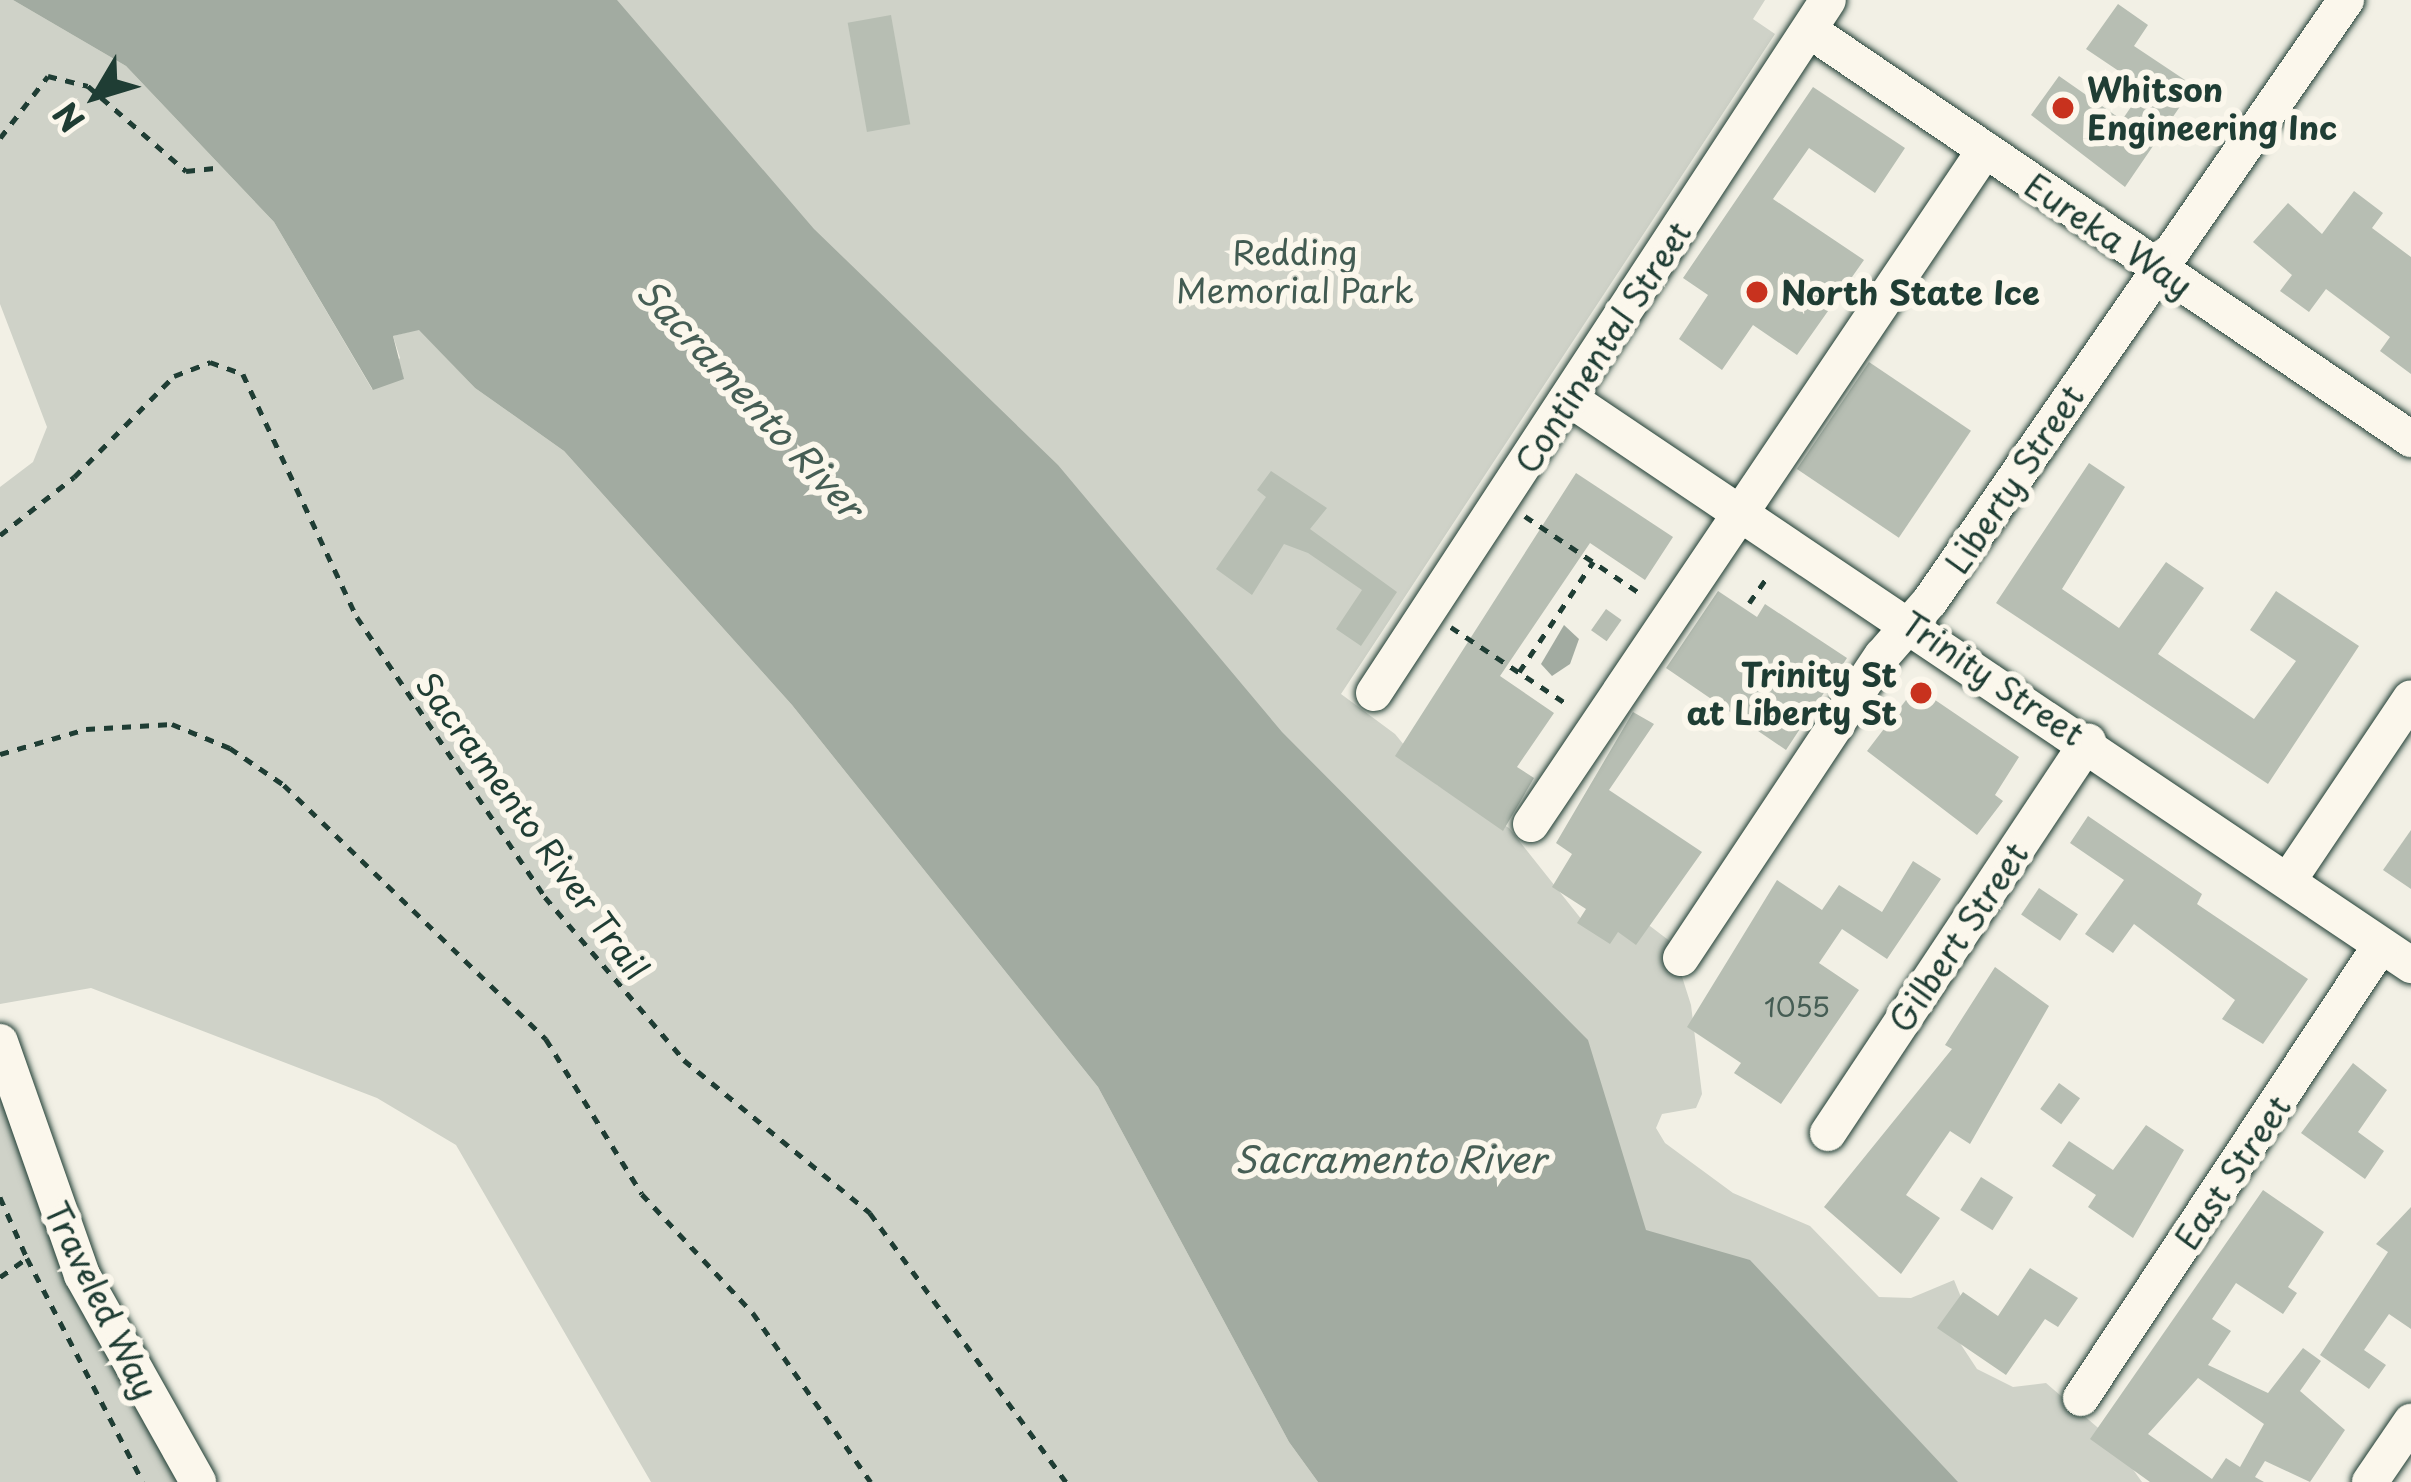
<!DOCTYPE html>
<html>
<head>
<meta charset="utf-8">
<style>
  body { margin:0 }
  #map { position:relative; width:2411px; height:1482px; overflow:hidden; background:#f2f0e5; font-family:"Playpen Sans",sans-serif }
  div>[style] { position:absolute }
  .green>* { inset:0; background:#cfd2c8 }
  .water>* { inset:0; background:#a2aba1 }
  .building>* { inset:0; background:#b7beb3; transform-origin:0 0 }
  .path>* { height:4.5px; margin-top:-2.25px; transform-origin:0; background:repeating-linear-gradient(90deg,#1f3d34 0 9px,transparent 0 18px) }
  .roads { filter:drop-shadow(0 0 3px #1f3d34) drop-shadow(0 0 3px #1f3d34) }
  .minor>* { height:36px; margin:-18px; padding:0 18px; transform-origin:18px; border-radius:18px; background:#fbf7ec }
  .dots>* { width:33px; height:33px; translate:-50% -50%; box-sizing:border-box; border:6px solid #fbf7ec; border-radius:50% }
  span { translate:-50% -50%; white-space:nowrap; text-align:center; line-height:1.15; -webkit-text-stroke:12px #fbf7ec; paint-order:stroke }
  .number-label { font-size:27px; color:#455d54 }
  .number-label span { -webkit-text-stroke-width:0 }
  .poi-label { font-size:33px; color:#1f3d34; font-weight:700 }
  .left { translate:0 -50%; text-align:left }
  .right { translate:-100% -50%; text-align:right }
  .street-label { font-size:33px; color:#1f3d34 }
  .park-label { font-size:33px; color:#425b52 }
  .water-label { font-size:36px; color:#465e55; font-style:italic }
  .north { position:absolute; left:36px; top:36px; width:120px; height:120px; -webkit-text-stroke:9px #fbf7ec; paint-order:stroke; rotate:232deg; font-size:33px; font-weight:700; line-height:48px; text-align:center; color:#1f3d34 }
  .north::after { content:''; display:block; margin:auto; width:42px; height:54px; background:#1f3d34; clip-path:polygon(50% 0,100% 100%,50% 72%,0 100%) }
</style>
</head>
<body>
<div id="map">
  <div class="green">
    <div style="clip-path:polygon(0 0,13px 0,126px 66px,274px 222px,372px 389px,400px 358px,393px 336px,419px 329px,475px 388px,564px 451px,792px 705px,1098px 1087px,1289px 1442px,1318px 1482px,651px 1482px,456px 1145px,377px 1098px,91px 988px,0 1004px,0 487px,33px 462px,47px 427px,0 304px)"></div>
    <div style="clip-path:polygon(616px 0,1765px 0,1753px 19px,1775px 34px,1341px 694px,1395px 734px,1437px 785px,1509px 828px,1582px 920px,1646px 923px,1671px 942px,1691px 1005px,1702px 1094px,1696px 1108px,1662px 1114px,1656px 1128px,1665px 1143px,1733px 1193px,1810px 1226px,1879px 1297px,1911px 1298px,1954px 1280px,1961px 1297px,1950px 1328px,1977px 1369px,2013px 1387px,2046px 1383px,2111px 1439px,2142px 1482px,1937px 1482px,1649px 1248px)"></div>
    <div style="clip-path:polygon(0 1094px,59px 1255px,179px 1482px,0 1482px)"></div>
  </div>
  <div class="water">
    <div style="clip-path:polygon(13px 0,617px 0,814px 229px,1058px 465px,1282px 732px,1588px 1040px,1646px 1230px,1750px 1260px,1958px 1482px,1318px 1482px,1289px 1442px,1098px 1087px,792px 705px,564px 451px,475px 388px,419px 330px,393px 336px,404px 379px,373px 390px,274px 222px,126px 66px)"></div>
    <div style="clip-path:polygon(1564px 625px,1579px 639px,1570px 664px,1552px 676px,1541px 664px)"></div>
  </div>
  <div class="building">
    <div style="clip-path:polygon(2118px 4px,2148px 25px,2134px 46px,2194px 86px,2125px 187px,2031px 115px,2059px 76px,2122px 120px,2144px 88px,2086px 49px)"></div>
    <div style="left:891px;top:15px;width:111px;height:44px;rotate:80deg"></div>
    <div style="clip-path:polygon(1813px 87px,1905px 148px,1875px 193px,1809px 148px,1773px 199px,1864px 260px,1797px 355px,1753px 325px,1722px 370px,1679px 339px,1708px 295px,1683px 278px)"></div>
    <div style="clip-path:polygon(2354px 191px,2383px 213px,2372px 228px,2411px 257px,2411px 374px,2380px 351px,2390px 337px,2326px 289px,2309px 312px,2280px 291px,2292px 275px,2253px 242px,2288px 203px,2322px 234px)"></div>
    <div style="left:1869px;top:362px;width:123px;height:129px;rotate:34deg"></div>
    <div style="clip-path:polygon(2089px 463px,2125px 487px,2062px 589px,2119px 628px,2166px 562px,2204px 588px,2158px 654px,2254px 719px,2296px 661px,2250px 630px,2276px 591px,2359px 646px,2268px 784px,1996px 603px)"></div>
    <div style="clip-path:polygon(1271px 471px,1327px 508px,1310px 529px,1397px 592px,1361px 646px,1336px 629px,1362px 590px,1308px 553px,1284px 544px,1252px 595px,1216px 569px,1266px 497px,1257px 490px)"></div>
    <div style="clip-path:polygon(1576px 473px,1673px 537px,1645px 580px,1590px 543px,1500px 676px,1554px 713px,1517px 767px,1534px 778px,1503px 831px,1395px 756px)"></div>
    <div style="clip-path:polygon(1718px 591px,1757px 617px,1765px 604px,1847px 658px,1786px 750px,1666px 668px)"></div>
    <div style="left:1606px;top:609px;width:19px;height:26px;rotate:35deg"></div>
    <div style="clip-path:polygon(1916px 687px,2019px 757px,1995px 795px,2003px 801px,1977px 835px,1867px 751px)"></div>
    <div style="clip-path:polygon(1633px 712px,1654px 724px,1609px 790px,1702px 852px,1636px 945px,1618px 932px,1610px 944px,1577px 923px,1586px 909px,1552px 887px,1572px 854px,1556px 843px)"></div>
    <div style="clip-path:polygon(2088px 816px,2202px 894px,2197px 904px,2308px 979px,2263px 1044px,2222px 1019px,2235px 1000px,2134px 924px,2113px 953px,2085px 934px,2124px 880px,2070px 843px)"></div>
    <div style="clip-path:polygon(2411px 830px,2411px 889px,2383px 870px)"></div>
    <div style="clip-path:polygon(1913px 861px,1941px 879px,1887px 959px,1842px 929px,1819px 963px,1859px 990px,1781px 1104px,1734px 1073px,1741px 1063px,1687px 1027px,1777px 880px,1822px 910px,1839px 885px,1882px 912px)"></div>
    <div style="left:2039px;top:888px;width:47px;height:32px;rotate:34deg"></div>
    <div style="clip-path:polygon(1995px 967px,2049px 1006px,1970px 1144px,1950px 1131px,1906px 1195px,1940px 1218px,1901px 1274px,1824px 1207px,1952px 1049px,1945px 1045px)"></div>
    <div style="clip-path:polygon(2353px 1063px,2387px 1090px,2358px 1132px,2384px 1151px,2365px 1179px,2301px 1133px)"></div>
    <div style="left:2059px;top:1083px;width:26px;height:32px;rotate:36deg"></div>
    <div style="clip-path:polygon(2146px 1125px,2184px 1150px,2133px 1238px,2088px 1207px,2096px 1195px,2052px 1166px,2069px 1141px,2113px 1170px)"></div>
    <div style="left:1981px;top:1177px;width:38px;height:39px;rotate:32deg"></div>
    <div style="clip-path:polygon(evenodd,2263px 1190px,2324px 1232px,2288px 1287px,2297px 1293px,2283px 1314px,2236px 1283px,2212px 1319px,2231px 1331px,2208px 1365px,2268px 1393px,2303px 1348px,2321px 1361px,2300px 1391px,2345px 1430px,2310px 1482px,2265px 1461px,2255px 1477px,2264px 1482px,2150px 1482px,2090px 1439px,2263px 1190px,2198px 1378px,2264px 1424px,2240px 1467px,2226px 1458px,2212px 1479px,2148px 1434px,2198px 1378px)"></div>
    <div style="clip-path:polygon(2411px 1207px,2411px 1329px,2389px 1314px,2364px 1350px,2386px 1365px,2369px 1389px,2320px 1355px,2388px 1252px,2376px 1244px)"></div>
    <div style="clip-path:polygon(2030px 1268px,2078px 1298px,2058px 1327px,2045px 1319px,2006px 1375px,1937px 1328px,1963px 1292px,1998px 1316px)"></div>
  </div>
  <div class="path">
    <div style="left:0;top:138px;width:78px;rotate:-52.3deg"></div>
    <div style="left:48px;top:76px;width:41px;rotate:14deg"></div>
    <div style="left:88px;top:86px;width:130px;rotate:40.9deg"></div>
    <div style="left:186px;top:171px;width:31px;rotate:-6deg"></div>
    <div style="left:1525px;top:516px;width:140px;rotate:33.9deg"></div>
    <div style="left:0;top:535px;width:94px;rotate:-38.1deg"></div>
    <div style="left:74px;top:477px;width:142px;rotate:-45.3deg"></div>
    <div style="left:174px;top:376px;width:39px;rotate:-21deg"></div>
    <div style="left:210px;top:362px;width:35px;rotate:20deg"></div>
    <div style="left:243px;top:374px;width:268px;rotate:64.9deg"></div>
    <div style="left:357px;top:617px;width:337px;rotate:56.1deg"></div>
    <div style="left:545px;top:897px;width:214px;rotate:49.5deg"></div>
    <div style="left:684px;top:1060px;width:241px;rotate:39.4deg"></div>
    <div style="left:870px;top:1213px;width:333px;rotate:53.9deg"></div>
    <div style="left:1749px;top:603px;width:32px;rotate:-55deg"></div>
    <div style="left:1451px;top:627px;width:139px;rotate:33.6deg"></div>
    <div style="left:1519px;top:672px;width:133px;rotate:-56.1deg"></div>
    <div style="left:0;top:754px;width:90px;rotate:-16.2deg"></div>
    <div style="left:86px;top:729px;width:86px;rotate:-3.3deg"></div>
    <div style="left:172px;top:724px;width:63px;rotate:22.5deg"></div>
    <div style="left:230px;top:748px;width:65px;rotate:34.4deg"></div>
    <div style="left:284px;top:785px;width:365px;rotate:44.1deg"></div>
    <div style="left:546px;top:1039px;width:182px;rotate:58.2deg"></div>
    <div style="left:642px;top:1194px;width:163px;rotate:47deg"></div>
    <div style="left:753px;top:1313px;width:206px;rotate:55.1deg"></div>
    <div style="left:0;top:1197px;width:67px;rotate:66.1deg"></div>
    <div style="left:0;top:1277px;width:33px;rotate:-35deg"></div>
    <div style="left:27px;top:1258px;width:252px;rotate:62.6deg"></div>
  </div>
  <div class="roads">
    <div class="minor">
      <div style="left:1809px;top:30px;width:728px;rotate:34.19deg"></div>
      <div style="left:1570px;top:399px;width:1014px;rotate:33.94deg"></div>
      <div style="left:1374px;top:693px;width:828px;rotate:-56.77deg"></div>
      <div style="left:1531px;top:824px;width:813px;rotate:-56.04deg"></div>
      <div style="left:2288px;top:881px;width:220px;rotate:-56.1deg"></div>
      <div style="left:1681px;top:958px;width:363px;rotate:-56.4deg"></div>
      <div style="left:1882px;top:656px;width:73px;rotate:-48.9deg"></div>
      <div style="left:1930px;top:601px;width:731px;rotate:-55.31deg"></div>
      <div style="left:0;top:1042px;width:247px;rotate:70.6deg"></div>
      <div style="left:82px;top:1275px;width:237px;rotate:60.7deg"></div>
      <div style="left:1828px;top:1133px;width:470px;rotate:-56.4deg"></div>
      <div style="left:2081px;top:1398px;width:543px;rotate:-56.49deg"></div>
      <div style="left:2370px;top:1482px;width:73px;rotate:-55.7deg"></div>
    </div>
  </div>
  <div class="dots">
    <div style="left:2063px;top:108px;background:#c8321e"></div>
    <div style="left:1757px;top:292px;background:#c8321e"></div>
    <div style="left:1921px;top:693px;background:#c8321e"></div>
  </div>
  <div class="number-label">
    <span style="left:1797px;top:1006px">1055</span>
  </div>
  <div class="poi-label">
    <span class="left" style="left:2087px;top:108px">Whitson<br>Engineering Inc</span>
    <span class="left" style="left:1781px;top:292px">North State Ice</span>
    <span class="right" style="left:1897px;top:693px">Trinity St<br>at Liberty St</span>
  </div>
  <div class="street-label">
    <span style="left:2109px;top:235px;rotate:34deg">Eureka Way</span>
    <span style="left:1602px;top:347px;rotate:-57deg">Continental Street</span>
    <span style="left:2014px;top:479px;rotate:-56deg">Liberty Street</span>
    <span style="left:1993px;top:678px;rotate:34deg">Trinity Street</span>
    <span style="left:533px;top:826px;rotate:54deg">Sacramento River Trail</span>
    <span style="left:1958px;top:937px;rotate:-56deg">Gilbert Street</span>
    <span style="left:2232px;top:1172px;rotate:-56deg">East Street</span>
    <span style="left:102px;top:1300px;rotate:64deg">Traveled Way</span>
  </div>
  <div class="park-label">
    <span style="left:1295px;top:271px">Redding<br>Memorial Park</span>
  </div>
  <div class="water-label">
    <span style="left:751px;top:398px;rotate:47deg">Sacramento River</span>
    <span style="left:1390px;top:1159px">Sacramento River</span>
  </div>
  <div class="north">N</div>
</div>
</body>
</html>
